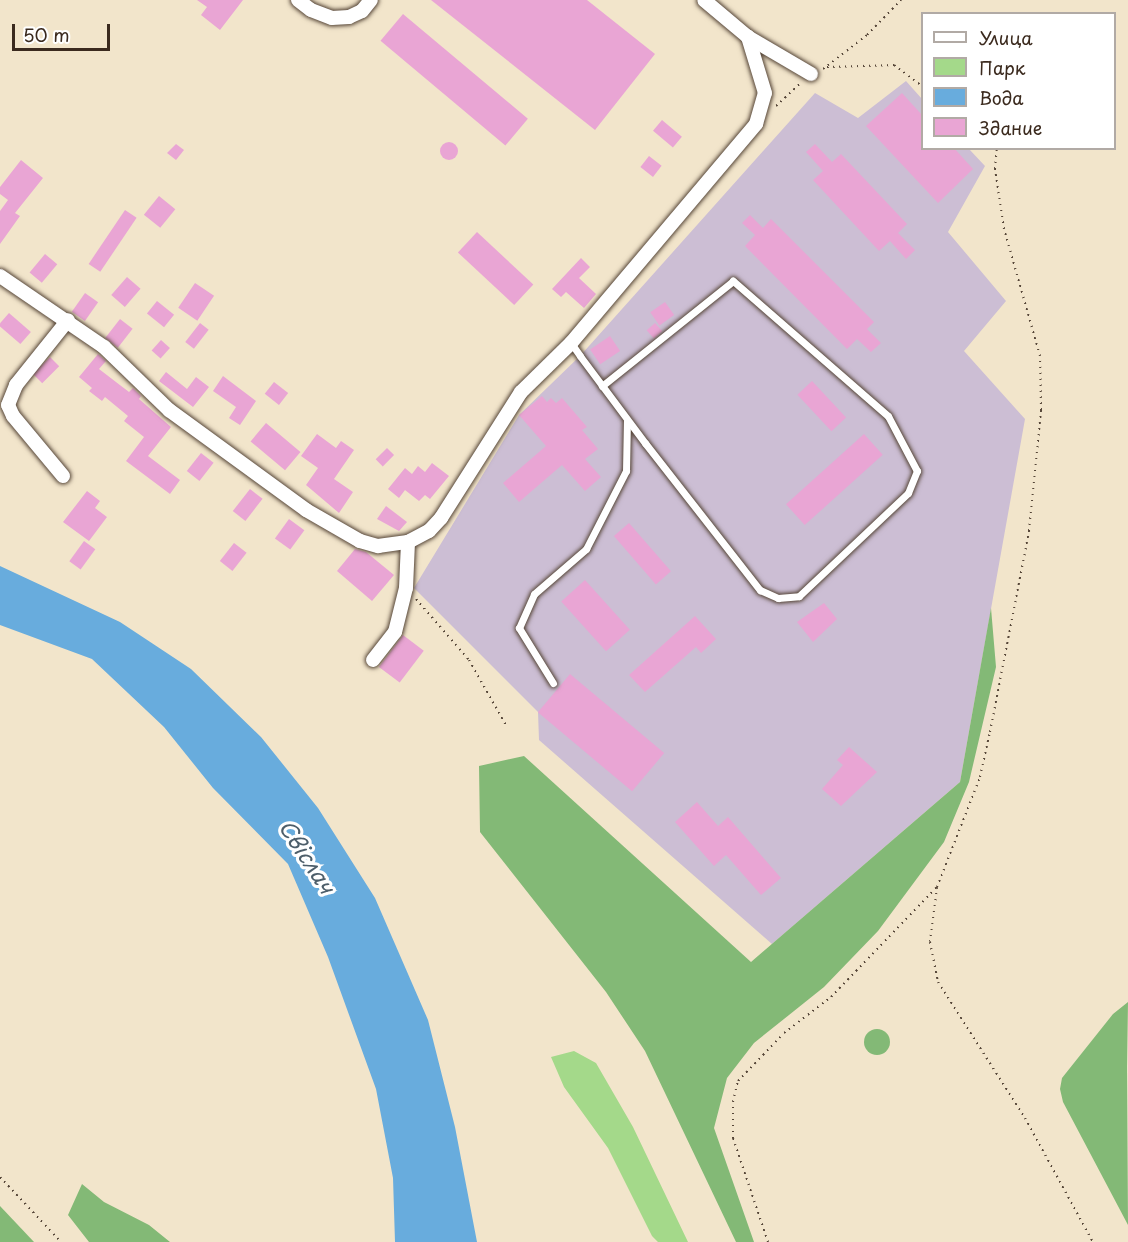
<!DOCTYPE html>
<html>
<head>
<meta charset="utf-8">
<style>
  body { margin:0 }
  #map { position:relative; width:1128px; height:1242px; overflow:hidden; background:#f2e5cb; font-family:"Playpen Sans",sans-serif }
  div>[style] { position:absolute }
  .industrial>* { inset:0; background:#ccbed4 }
  .green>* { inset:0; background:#a4d98a }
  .forest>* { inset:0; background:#83b976 }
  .round { border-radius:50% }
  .water>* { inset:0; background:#68acdd }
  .building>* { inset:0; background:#e9a5d4; transform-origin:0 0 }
  .path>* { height:2px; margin-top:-1px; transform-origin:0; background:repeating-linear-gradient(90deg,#564638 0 1.5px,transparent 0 6px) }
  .roads { filter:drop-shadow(0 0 2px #564638) drop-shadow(0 0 2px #564638) }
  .service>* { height:7px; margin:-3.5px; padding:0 3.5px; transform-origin:3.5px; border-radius:3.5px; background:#fff }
  .minor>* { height:14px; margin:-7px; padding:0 7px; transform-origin:7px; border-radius:7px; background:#fff }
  span { translate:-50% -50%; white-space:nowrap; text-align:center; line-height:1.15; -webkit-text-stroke:6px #fff; paint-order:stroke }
  .water-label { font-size:22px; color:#4d5e6a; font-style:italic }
  .legend { position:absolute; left:921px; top:12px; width:195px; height:138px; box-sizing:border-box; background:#fff; border:2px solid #b1aaa5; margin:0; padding:8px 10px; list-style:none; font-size:18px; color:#3b2a1e }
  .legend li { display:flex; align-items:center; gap:12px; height:30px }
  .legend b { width:30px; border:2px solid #b1aaa5 }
  .scale { position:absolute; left:12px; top:24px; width:98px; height:27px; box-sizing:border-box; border:3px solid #3b2a1e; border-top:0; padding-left:8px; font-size:18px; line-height:21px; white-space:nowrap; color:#3b2a1e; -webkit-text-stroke:4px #fff; paint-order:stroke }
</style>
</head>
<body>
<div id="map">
  <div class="industrial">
    <div style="clip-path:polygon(906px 81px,922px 99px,922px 148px,969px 149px,985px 166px,948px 232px,1006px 301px,964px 351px,1025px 419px,960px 782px,772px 944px,539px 740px,538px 712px,414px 588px,519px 415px,580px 356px,815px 93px,858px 118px)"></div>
  </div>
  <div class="green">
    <div style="clip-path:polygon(574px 1051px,596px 1063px,633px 1127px,688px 1242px,658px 1242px,652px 1236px,608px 1148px,564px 1087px,551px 1057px)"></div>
  </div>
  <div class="forest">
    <div style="clip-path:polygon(991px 608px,996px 667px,969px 782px,944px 842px,878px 931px,824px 987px,754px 1043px,727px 1078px,714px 1128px,754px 1242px,736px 1242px,645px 1051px,606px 992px,480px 832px,479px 766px,524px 756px,751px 962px,960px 782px)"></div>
    <div style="clip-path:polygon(1128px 1002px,1127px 1067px,1128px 1225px,1063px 1102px,1060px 1089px,1062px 1078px,1113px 1014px)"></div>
    <div class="round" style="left:864px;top:1029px;width:26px;height:26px"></div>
    <div style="clip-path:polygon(82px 1184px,104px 1202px,149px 1225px,170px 1242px,89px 1242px,68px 1215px)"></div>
    <div style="clip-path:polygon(0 1206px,34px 1242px,0 1242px)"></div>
  </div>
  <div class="water">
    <div style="clip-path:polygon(0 566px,120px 622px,191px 669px,261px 737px,318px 808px,375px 898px,428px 1020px,455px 1127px,477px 1242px,395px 1242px,393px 1178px,376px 1089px,328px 957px,288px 864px,213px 788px,164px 727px,92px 659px,0 625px)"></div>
  </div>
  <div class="building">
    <div style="clip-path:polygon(197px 0,243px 0,220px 30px,201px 15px,207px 7px)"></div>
    <div style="clip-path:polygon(431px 0,587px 0,655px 54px,595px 130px)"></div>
    <div style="left:403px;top:14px;width:163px;height:35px;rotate:40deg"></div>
    <div style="clip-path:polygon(902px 93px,922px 115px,922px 148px,954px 148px,973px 169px,938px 203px,866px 126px)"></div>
    <div style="left:662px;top:120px;width:26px;height:14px;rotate:40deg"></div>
    <div class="round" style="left:440px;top:142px;width:18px;height:18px"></div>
    <div style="clip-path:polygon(176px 144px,184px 150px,176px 160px,167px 153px)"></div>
    <div style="clip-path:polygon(815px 144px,832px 162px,841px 154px,907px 224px,898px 233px,915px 250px,906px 259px,890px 241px,879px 251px,813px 180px,823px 171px,806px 152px)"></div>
    <div style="left:649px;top:156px;width:16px;height:14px;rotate:38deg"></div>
    <div style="clip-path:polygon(21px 160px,43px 178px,15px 213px,20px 216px,0 244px,0 211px,8px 200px,0 194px,0 187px)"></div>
    <div style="left:159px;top:196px;width:21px;height:24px;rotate:39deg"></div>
    <div style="left:125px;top:210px;width:14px;height:65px;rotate:34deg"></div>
    <div style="clip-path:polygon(750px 215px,763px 228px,771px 219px,874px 322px,867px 329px,881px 343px,871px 352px,857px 339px,847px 349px,745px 246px,755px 235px,742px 223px)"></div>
    <div style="left:477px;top:232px;width:77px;height:28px;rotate:43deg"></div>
    <div style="left:45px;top:254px;width:16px;height:24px;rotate:40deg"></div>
    <div style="clip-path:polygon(581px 258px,590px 267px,579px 278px,596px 294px,584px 308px,566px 292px,561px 297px,552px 289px)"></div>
    <div style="left:127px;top:277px;width:18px;height:24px;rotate:41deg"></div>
    <div style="left:195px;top:283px;width:23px;height:30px;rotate:34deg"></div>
    <div style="left:85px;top:293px;width:16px;height:23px;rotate:35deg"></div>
    <div style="left:157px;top:301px;width:22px;height:16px;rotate:39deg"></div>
    <div style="left:665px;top:302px;width:16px;height:18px;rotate:55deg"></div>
    <div style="left:9px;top:313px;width:29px;height:16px;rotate:41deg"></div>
    <div style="left:120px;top:319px;width:16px;height:24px;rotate:38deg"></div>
    <div style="left:200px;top:323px;width:11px;height:24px;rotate:38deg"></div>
    <div style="left:655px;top:323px;width:11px;height:11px;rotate:49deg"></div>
    <div style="left:610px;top:336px;width:18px;height:24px;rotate:56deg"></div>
    <div style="left:161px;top:340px;width:12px;height:14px;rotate:42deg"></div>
    <div style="clip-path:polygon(98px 354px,106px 361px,99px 369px,129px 392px,133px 388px,141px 396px,139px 399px,171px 427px,148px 456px,180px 480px,170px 494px,126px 461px,144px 437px,124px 421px,128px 416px,105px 397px,102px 401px,89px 391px,92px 388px,79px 377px)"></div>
    <div style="left:50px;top:357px;width:13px;height:24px;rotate:45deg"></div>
    <div style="clip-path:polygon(166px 372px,187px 389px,196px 377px,209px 387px,193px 407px,159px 381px)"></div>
    <div style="clip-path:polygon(223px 376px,256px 401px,240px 425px,229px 418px,236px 407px,213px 391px)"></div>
    <div style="left:812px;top:381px;width:50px;height:20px;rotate:47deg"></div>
    <div style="left:274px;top:382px;width:18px;height:15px;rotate:38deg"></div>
    <div style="clip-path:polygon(542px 396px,547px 402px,551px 398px,556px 403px,562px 398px,587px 427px,582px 430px,598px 449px,585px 459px,601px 477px,585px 491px,562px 465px,519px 502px,503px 483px,546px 446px,519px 415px)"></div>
    <div style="left:266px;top:423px;width:45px;height:24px;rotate:40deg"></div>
    <div style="clip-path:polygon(317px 434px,336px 448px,341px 441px,354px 450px,334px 479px,353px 492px,339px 513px,306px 485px,318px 468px,301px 456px)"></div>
    <div style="left:864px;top:434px;width:28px;height:105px;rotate:48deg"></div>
    <div style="left:387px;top:448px;width:10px;height:16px;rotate:45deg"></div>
    <div style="left:201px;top:453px;width:16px;height:23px;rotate:38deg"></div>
    <div style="clip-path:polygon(432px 463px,449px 476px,430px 499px,425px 495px,419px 501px,405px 490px,399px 498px,388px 489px,405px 468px,412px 474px,418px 466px,425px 472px)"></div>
    <div style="left:250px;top:489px;width:16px;height:28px;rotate:38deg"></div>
    <div style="clip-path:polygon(87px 491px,100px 501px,95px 508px,107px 517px,89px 541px,63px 522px)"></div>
    <div style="clip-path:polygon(386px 506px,407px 522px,399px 531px,377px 519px)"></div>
    <div style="left:289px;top:519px;width:19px;height:24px;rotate:36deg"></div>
    <div style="left:629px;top:523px;width:64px;height:20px;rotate:49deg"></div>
    <div style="left:84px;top:541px;width:14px;height:25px;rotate:36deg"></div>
    <div style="left:234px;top:543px;width:16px;height:23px;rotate:38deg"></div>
    <div style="clip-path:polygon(355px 549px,366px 552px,394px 575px,372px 601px,337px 571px)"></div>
    <div style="left:585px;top:580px;width:67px;height:32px;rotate:48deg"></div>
    <div style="clip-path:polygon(824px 603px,837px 619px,813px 642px,797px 622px)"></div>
    <div style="clip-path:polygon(695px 616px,716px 639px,701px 653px,696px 647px,645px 692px,629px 675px)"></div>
    <div style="left:403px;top:635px;width:26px;height:40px;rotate:37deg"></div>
    <div style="left:570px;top:674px;width:123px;height:50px;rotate:40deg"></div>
    <div style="clip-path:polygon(849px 747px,877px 772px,841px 806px,822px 789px,843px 765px,837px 760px)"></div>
    <div style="clip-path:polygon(697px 802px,718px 826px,728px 817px,781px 878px,761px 895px,726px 855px,714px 866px,675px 822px)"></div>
  </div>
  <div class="path">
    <div style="left:827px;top:67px;width:67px;rotate:-1.7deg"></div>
    <div style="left:894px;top:65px;width:35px;rotate:37deg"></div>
    <div style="left:823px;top:69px;width:56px;rotate:-37.7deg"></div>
    <div style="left:867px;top:35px;width:49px;rotate:-45.8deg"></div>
    <div style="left:776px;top:106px;width:34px;rotate:-43deg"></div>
    <div style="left:416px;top:599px;width:81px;rotate:49deg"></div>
    <div style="left:469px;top:660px;width:75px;rotate:60.4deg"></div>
    <div style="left:937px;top:887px;width:55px;rotate:97.3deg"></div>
    <div style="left:930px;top:942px;width:41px;rotate:78.7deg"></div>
    <div style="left:938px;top:982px;width:161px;rotate:57.4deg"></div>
    <div style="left:1025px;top:1118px;width:141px;rotate:61.3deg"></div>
    <div style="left:0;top:1177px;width:89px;rotate:46.8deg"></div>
    <div style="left:768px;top:1242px;width:110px;rotate:-108.6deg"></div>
    <div style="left:733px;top:1138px;width:36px;rotate:-90deg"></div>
    <div style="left:733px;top:1102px;width:22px;rotate:-77deg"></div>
    <div style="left:738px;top:1081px;width:66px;rotate:-46.2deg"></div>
    <div style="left:784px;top:1033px;width:59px;rotate:-37.5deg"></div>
    <div style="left:831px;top:997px;width:153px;rotate:-46.1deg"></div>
    <div style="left:937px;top:887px;width:118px;rotate:-68.6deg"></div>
    <div style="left:980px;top:777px;width:46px;rotate:-77.5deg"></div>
    <div style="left:990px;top:732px;width:205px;rotate:-79deg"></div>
    <div style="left:1029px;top:531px;width:122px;rotate:-84.3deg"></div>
    <div style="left:1041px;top:410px;width:54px;rotate:-91.1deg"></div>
    <div style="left:1040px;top:356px;width:132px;rotate:-105.8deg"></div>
    <div style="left:1004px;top:229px;width:61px;rotate:-98.5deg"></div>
    <div style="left:995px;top:169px;width:21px;rotate:-85deg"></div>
  </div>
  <div class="roads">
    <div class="service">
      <div style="left:571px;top:343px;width:16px;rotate:55deg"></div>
      <div style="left:580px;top:356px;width:109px;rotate:53.2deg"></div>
      <div style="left:645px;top:443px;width:187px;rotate:52deg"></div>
      <div style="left:760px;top:590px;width:20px;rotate:24deg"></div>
      <div style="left:778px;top:598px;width:21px;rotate:-5deg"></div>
      <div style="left:799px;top:596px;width:150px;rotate:-43.4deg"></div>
      <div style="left:908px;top:493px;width:24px;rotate:-68deg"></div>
      <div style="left:917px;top:471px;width:62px;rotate:-117.8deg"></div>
      <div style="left:888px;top:416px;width:206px;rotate:-138.9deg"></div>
      <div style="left:733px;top:281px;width:168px;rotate:141.3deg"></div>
      <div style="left:553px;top:683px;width:65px;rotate:-121.7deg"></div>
      <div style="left:519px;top:628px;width:37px;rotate:-66deg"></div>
      <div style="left:534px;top:594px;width:69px;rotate:-40.9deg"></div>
      <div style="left:586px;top:549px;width:88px;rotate:-62.9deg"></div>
      <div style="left:626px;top:471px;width:51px;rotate:-88.9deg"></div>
    </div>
    <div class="minor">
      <div style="left:298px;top:0;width:16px;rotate:38deg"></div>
      <div style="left:311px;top:10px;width:22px;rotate:21deg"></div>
      <div style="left:332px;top:18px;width:17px;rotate:-3deg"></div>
      <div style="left:349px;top:17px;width:14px;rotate:-25deg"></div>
      <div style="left:362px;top:11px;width:14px;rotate:-51deg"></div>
      <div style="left:748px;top:37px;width:73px;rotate:30.4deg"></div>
      <div style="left:0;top:276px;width:126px;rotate:34.3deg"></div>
      <div style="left:104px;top:347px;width:91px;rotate:44.1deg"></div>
      <div style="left:169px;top:410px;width:170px;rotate:36.1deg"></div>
      <div style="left:306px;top:510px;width:62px;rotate:29.9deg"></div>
      <div style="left:360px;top:541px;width:19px;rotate:16deg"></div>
      <div style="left:378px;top:546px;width:30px;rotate:-8deg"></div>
      <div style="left:408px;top:542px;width:24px;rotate:-28deg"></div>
      <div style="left:429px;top:531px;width:18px;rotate:-47deg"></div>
      <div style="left:441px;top:518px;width:149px;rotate:-57.6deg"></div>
      <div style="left:521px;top:392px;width:70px;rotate:-44.4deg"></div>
      <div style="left:571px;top:343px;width:287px;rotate:-49.8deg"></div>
      <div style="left:756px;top:124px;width:32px;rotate:-74deg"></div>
      <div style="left:765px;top:93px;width:59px;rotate:-106.9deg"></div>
      <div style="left:748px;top:37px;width:57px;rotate:-139.9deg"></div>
      <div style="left:63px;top:476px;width:78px;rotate:-129.8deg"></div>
      <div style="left:13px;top:416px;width:12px;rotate:-114deg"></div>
      <div style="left:8px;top:405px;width:22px;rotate:-68deg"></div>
      <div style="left:16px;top:385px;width:83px;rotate:-51.3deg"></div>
      <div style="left:373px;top:660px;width:36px;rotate:-52deg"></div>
      <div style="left:395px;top:632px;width:45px;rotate:-76deg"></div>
      <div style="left:406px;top:588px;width:46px;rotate:-87.5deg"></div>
    </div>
  </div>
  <div class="water-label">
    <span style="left:308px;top:856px;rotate:57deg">Свіслач</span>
  </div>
  <ul class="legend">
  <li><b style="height:8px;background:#fff"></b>Улица</li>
  <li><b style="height:16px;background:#a4d98a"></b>Парк</li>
  <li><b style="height:16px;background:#68acdd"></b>Вода</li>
  <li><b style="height:16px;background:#e9a5d4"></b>Здание</li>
  </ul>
  <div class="scale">50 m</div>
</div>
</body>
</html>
